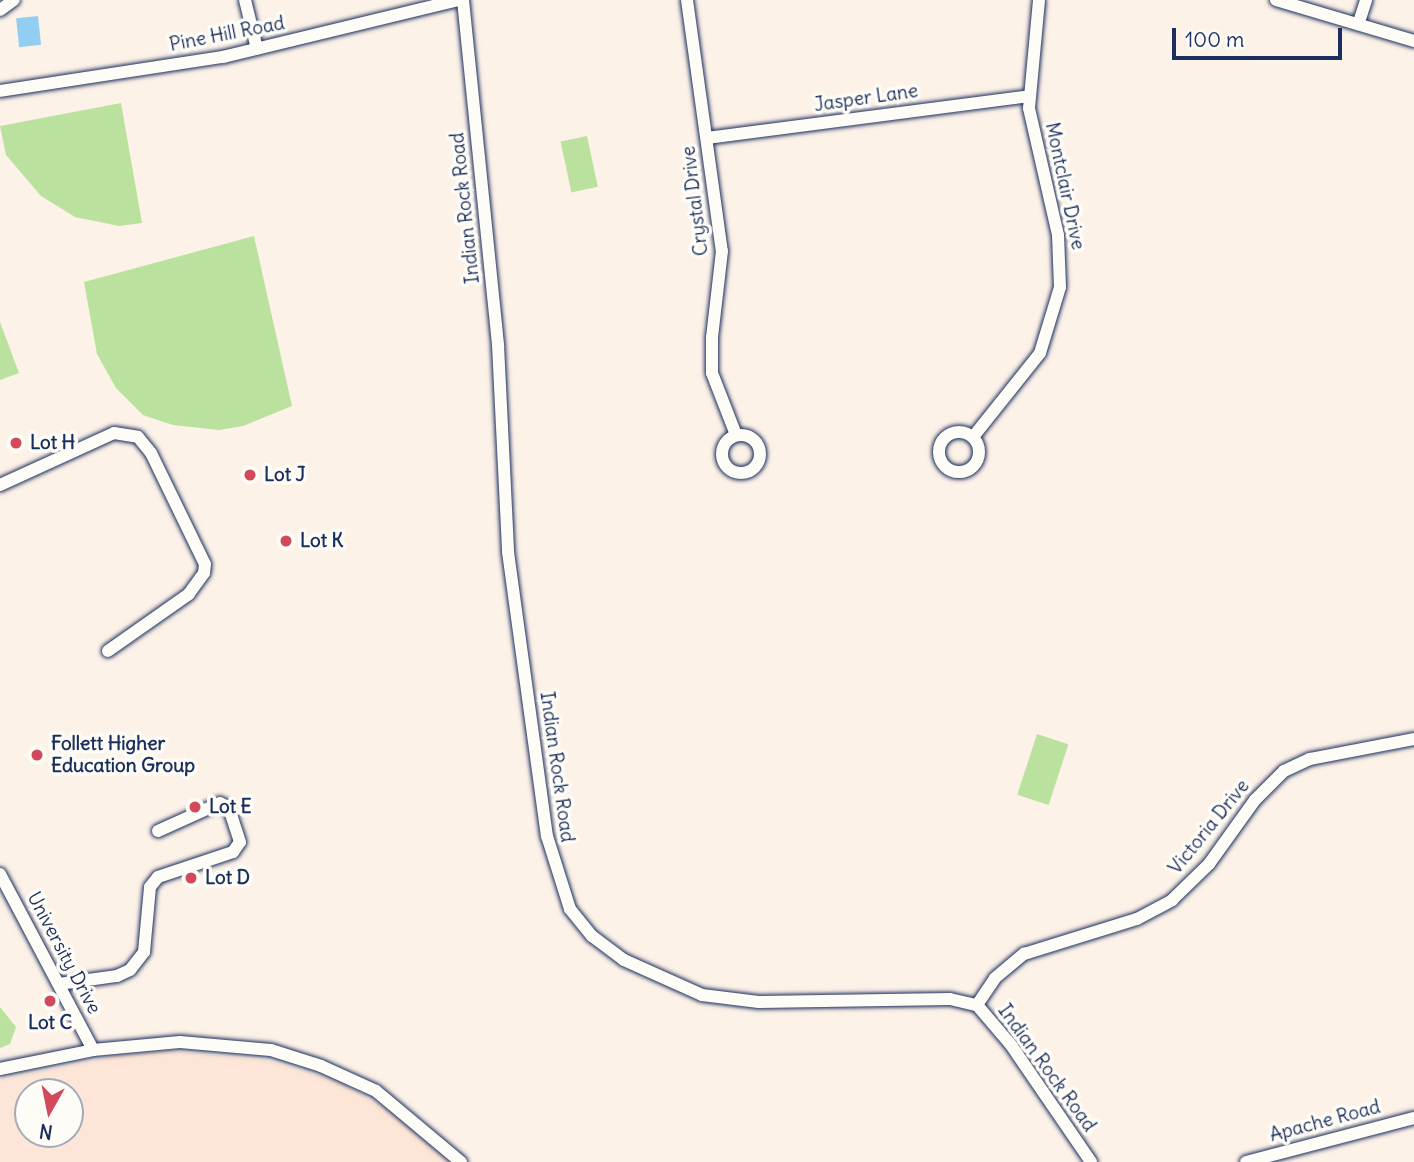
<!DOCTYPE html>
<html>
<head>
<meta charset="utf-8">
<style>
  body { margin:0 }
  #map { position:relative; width:1414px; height:1162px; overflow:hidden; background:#fdf2e8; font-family:Delius,sans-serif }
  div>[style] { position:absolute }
  .built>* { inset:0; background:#fde6d7 }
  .green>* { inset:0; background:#bae29e; transform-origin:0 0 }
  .water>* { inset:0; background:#91cef1; transform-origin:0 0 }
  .roads { filter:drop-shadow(0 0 2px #1b2f5e) drop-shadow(0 0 2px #1b2f5e) }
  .minor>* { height:12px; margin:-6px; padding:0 6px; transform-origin:6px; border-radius:6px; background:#fdfcf7 }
  .minor>.ring { margin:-6px; padding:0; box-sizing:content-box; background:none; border:12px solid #fdfcf7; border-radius:50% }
  .dots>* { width:19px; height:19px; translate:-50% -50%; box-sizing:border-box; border:4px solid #fdfcf7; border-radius:50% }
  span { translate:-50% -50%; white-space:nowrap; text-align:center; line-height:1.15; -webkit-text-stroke:7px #fdfcf7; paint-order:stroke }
  .street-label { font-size:19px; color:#1b2f5e }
  .poi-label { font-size:19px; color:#1b2f5e; font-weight:700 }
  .left { translate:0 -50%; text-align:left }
  .north { position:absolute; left:14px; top:1078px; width:70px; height:70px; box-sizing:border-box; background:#fdfcf7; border:2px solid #a3aaba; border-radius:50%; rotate:189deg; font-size:19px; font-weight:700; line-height:28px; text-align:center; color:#1b2f5e }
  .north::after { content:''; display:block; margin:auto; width:24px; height:32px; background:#d1495b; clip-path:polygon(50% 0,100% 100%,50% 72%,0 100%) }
  .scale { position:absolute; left:1172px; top:28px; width:170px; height:32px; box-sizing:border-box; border:4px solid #1b2f5e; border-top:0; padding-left:9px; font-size:21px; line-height:24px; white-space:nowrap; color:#1b2f5e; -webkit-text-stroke:5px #fdfcf7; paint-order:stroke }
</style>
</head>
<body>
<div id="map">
  <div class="built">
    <div style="clip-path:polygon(evenodd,170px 1051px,270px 1061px,337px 1081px,401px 1117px,449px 1162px,0 1162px,0 1080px,115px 1056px,170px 1051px,28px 1092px,70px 1092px,70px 1134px,28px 1134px,28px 1092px)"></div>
  </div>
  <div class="green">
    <div style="clip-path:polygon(121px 103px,142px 223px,119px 226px,75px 217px,41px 196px,6px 155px,0 126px)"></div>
    <div style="left:587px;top:136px;width:52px;height:27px;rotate:78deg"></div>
    <div style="clip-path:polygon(254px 236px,292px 406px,243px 426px,219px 430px,173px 425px,143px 415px,116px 388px,97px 354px,84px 282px)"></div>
    <div style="clip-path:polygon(0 322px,19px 373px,0 380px)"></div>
    <div style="left:1037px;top:734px;width:33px;height:64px;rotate:18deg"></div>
    <div style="clip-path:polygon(0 1007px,16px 1027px,10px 1044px,0 1048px)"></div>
  </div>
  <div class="water">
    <div style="left:38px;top:16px;width:29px;height:22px;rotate:84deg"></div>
  </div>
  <div class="roads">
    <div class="minor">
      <div style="left:245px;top:0;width:50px;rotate:76.2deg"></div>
      <div style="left:463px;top:0;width:347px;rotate:84.2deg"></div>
      <div style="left:498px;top:345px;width:207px;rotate:87.2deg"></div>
      <div style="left:508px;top:552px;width:287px;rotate:82.2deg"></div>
      <div style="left:547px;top:836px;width:77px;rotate:72.5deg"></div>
      <div style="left:570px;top:909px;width:35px;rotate:51deg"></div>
      <div style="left:592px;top:936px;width:40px;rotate:37deg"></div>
      <div style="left:624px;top:960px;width:85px;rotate:24.2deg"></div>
      <div style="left:702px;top:995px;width:57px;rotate:7deg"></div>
      <div style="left:759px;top:1002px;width:191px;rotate:-0.9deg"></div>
      <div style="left:950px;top:999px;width:28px;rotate:13deg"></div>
      <div style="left:977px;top:1005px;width:52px;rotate:49.6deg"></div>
      <div style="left:1011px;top:1045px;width:142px;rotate:55.6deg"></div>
      <div style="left:687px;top:0;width:253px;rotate:82.1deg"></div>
      <div style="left:722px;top:251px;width:87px;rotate:96.6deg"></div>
      <div style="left:712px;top:337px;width:36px;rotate:90deg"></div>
      <div style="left:712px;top:373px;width:66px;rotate:68.8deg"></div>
      <div style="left:1276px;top:0;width:144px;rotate:16.5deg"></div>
      <div style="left:0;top:10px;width:17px;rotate:-36deg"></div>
      <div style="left:1359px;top:22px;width:23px;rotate:-72deg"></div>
      <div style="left:0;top:91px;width:226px;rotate:-8.7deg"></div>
      <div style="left:223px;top:57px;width:242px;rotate:-13.6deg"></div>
      <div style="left:707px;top:138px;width:325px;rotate:-7.4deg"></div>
      <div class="ring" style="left:939px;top:432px;width:28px;height:28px"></div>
      <div class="ring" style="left:722px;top:435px;width:26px;height:26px"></div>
      <div style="left:973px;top:437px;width:107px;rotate:-51.4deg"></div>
      <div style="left:1040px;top:353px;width:69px;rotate:-73.1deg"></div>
      <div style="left:1060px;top:287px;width:52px;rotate:-92.2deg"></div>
      <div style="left:1058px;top:235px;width:130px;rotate:-102.9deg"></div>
      <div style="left:1029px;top:108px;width:108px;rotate:-84.7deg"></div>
      <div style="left:0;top:485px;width:125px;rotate:-24.5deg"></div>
      <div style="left:114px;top:433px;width:24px;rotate:9deg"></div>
      <div style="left:138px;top:437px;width:21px;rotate:51deg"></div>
      <div style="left:151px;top:453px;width:123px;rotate:64.1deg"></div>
      <div style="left:205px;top:564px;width:9px;rotate:96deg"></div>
      <div style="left:204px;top:573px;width:26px;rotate:126deg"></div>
      <div style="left:189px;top:594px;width:99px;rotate:144.9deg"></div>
      <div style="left:0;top:874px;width:199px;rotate:62.1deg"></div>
      <div style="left:59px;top:984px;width:59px;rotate:-7.9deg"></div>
      <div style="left:117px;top:976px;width:14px;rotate:-25deg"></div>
      <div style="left:130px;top:970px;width:23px;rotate:-52deg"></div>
      <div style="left:144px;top:952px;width:65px;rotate:-84.7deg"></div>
      <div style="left:150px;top:887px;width:13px;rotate:-51deg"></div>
      <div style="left:158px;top:877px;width:79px;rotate:-18.4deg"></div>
      <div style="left:233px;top:852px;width:12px;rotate:-55deg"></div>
      <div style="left:240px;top:842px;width:36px;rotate:-108deg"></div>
      <div style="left:229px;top:808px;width:10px;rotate:-151deg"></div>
      <div style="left:220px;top:803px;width:68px;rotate:155.7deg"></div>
      <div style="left:977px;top:1005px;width:32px;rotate:-56deg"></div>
      <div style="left:995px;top:978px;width:38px;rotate:-40deg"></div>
      <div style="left:1024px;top:954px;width:118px;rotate:-17.2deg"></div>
      <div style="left:1137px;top:919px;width:40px;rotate:-28deg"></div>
      <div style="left:1172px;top:900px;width:52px;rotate:-44.2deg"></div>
      <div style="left:1209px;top:864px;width:79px;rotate:-54.3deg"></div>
      <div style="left:1255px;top:800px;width:41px;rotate:-45deg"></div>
      <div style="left:1284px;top:771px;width:29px;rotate:-25deg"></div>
      <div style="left:1310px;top:759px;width:106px;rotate:-10.9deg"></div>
      <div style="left:0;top:1069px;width:95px;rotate:-11.5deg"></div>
      <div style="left:93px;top:1050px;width:87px;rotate:-5.3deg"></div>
      <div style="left:180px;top:1042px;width:91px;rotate:5deg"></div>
      <div style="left:271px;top:1050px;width:52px;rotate:17.7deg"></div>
      <div style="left:321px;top:1066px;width:60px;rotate:24.4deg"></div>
      <div style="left:376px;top:1091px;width:111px;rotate:39.9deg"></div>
      <div style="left:1246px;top:1162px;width:174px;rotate:-14.7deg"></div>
    </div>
  </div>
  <div class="dots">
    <div style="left:16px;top:443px;background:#d1495b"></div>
    <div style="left:250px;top:475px;background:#d1495b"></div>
    <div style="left:286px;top:541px;background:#d1495b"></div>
    <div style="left:37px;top:755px;background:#d1495b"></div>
    <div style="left:195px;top:807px;background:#d1495b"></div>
    <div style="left:191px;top:878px;background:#d1495b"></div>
    <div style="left:50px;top:1001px;background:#d1495b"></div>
  </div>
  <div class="street-label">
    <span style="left:227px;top:34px;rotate:-11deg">Pine Hill Road</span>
    <span style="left:866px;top:98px;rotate:-8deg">Jasper Lane</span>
    <span style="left:1065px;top:186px;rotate:78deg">Montclair Drive</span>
    <span style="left:695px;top:201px;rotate:-97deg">Crystal Drive</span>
    <span style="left:465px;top:208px;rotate:-96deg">Indian Rock Road</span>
    <span style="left:557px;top:767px;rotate:82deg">Indian Rock Road</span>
    <span style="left:1209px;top:827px;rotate:-51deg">Victoria Drive</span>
    <span style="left:64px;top:953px;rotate:62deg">University Drive</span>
    <span style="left:1047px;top:1068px;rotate:54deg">Indian Rock Road</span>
    <span style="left:1325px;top:1121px;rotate:-15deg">Apache Road</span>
  </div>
  <div class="poi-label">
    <span class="left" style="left:30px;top:443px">Lot H</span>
    <span class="left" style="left:264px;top:475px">Lot J</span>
    <span class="left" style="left:300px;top:541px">Lot K</span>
    <span class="left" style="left:51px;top:755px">Follett Higher<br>Education Group</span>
    <span class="left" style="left:209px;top:807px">Lot E</span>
    <span class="left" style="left:205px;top:878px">Lot D</span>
    <span style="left:50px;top:1023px">Lot C</span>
  </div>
  <div class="north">N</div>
  <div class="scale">100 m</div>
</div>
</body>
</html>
